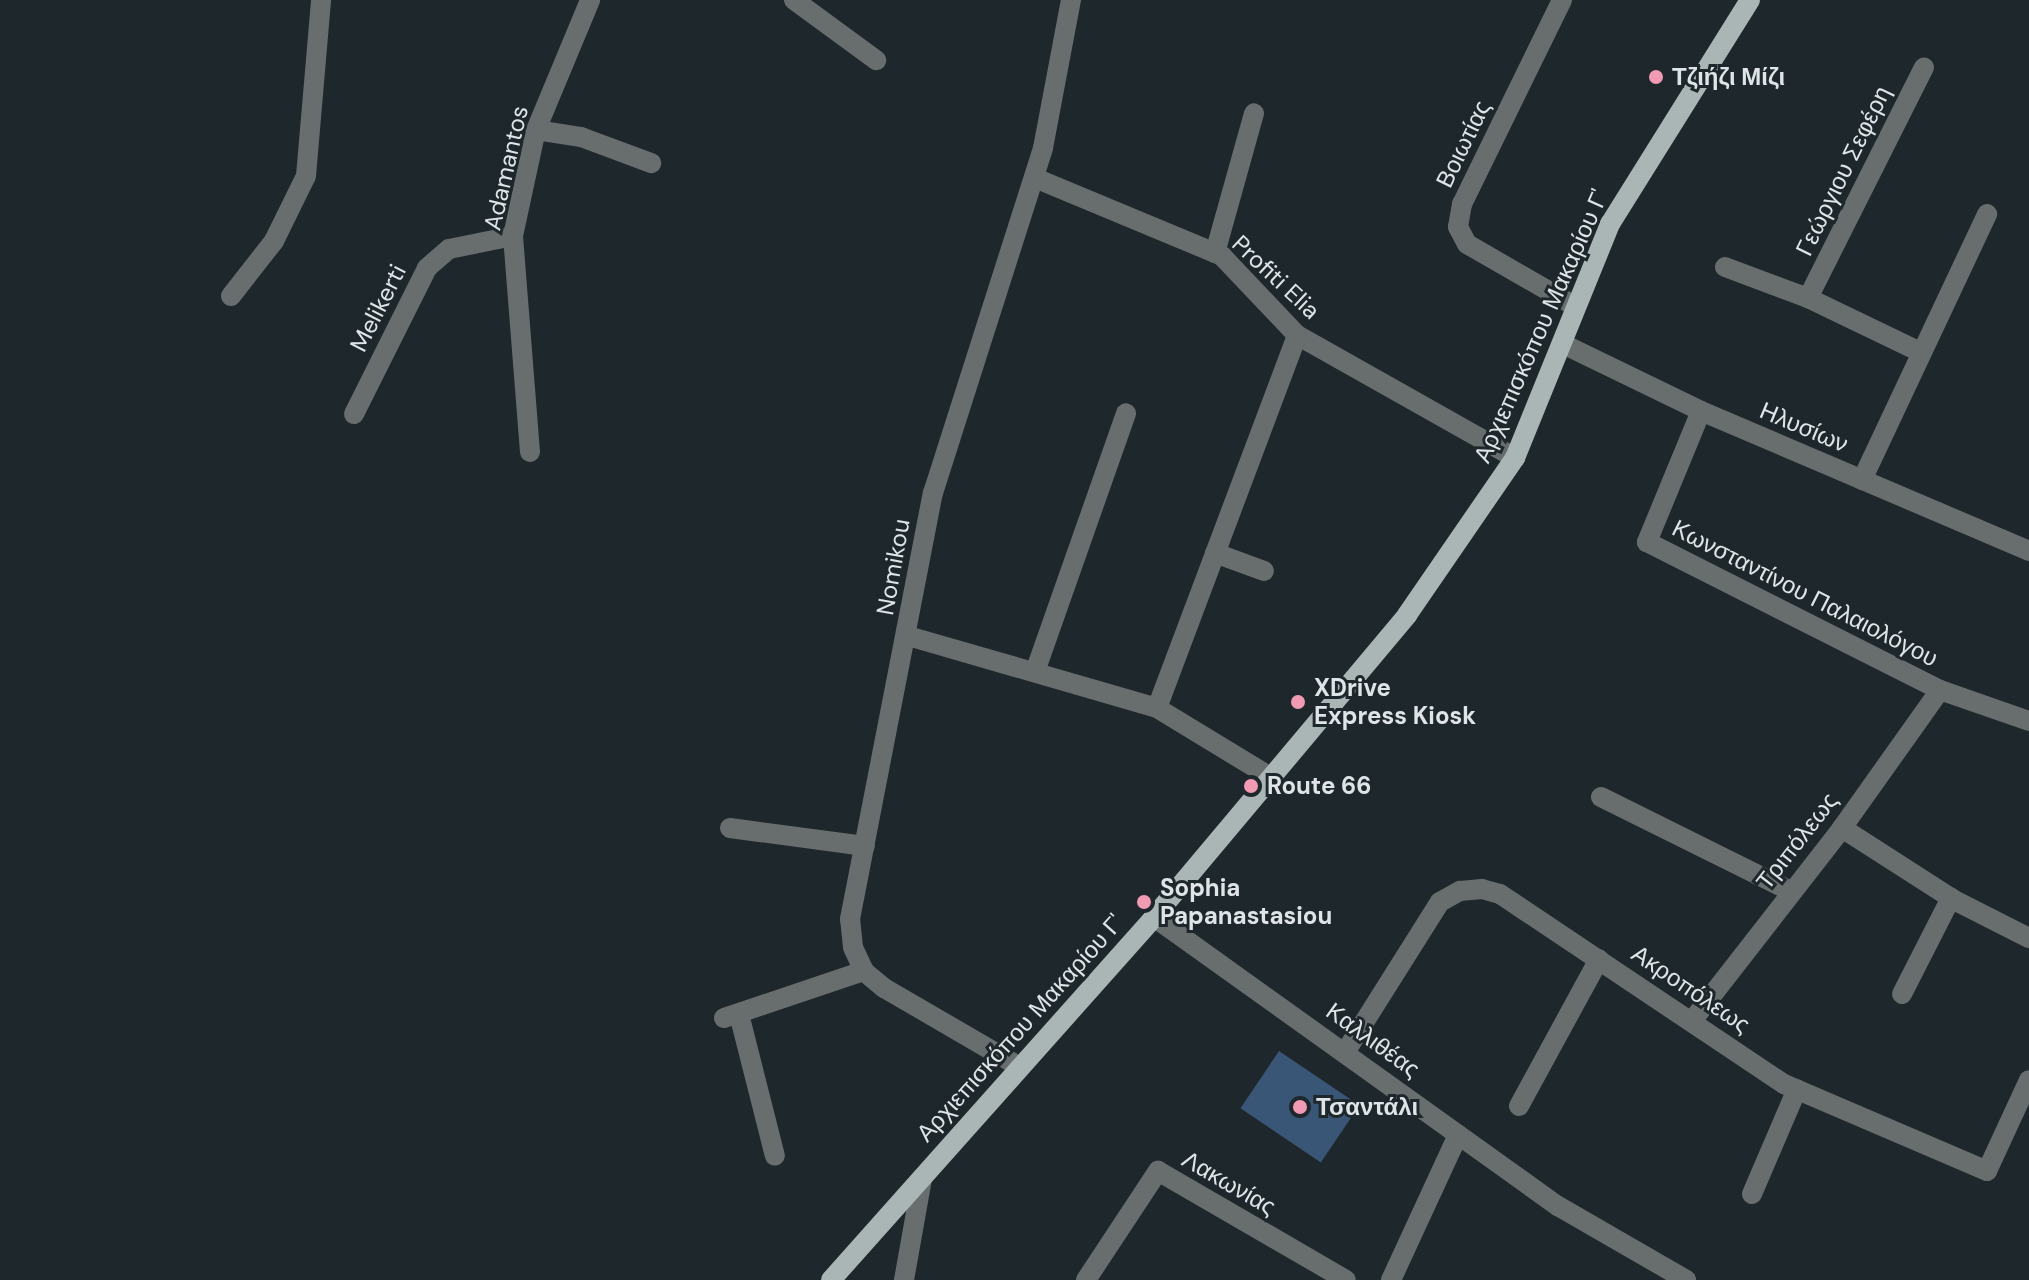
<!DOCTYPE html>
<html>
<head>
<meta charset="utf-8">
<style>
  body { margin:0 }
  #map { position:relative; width:2029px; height:1280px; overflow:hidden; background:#1e272b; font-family:"DM Sans",sans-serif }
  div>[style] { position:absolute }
  .building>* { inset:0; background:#3a5677; transform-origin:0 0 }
  .minor>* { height:20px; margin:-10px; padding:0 10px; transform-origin:10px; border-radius:10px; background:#686d6e }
  .major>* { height:20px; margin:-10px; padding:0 10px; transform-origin:10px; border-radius:10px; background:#aab6b6 }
  .dots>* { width:22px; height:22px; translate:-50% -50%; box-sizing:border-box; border:4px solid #1e272b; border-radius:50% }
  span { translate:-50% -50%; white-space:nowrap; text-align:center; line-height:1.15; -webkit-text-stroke:6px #1e272b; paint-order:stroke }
  .poi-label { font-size:24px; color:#dee4e7; font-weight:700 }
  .left { translate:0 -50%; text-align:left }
  .street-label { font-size:24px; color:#dee4e7 }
</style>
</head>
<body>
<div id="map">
  <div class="building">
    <div style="left:1279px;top:1051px;width:97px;height:69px;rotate:34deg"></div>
  </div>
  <div class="minor">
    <div style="left:794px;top:0;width:102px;rotate:36.2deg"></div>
    <div style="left:1562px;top:0;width:227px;rotate:116.1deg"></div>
    <div style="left:1462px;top:204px;width:23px;rotate:100deg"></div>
    <div style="left:1458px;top:227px;width:19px;rotate:62deg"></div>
    <div style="left:1467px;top:244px;width:125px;rotate:29.9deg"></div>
    <div style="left:536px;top:130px;width:46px;rotate:8.8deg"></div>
    <div style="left:581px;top:137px;width:75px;rotate:20.4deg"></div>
    <div style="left:1035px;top:178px;width:203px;rotate:22.6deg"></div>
    <div style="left:1222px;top:256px;width:109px;rotate:46.5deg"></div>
    <div style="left:1297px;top:335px;width:250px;rotate:29.4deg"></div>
    <div style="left:1215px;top:253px;width:145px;rotate:-74.4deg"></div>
    <div style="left:1725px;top:267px;width:89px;rotate:20.5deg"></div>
    <div style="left:1808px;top:298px;width:124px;rotate:25.7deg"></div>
    <div style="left:231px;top:296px;width:70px;rotate:-52deg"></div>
    <div style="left:274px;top:241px;width:72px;rotate:-63.8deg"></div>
    <div style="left:306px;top:176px;width:177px;rotate:-85.1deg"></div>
    <div style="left:1808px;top:298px;width:258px;rotate:-63.3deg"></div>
    <div style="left:1563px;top:344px;width:153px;rotate:25.9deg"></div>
    <div style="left:1701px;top:411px;width:357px;rotate:23.1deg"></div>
    <div style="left:1701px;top:411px;width:142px;rotate:112.4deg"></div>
    <div style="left:1647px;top:542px;width:328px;rotate:26.8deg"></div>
    <div style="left:1940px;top:690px;width:94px;rotate:19.2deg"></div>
    <div style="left:354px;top:414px;width:163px;rotate:-63.4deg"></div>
    <div style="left:427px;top:268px;width:29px;rotate:-41deg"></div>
    <div style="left:449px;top:249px;width:65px;rotate:-11.5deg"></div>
    <div style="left:530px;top:452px;width:217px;rotate:-94.5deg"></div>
    <div style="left:513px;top:236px;width:108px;rotate:-77.8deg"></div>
    <div style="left:536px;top:130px;width:141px;rotate:-67.4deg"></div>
    <div style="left:1862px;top:480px;width:294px;rotate:-64.8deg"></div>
    <div style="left:1215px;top:553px;width:52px;rotate:20.2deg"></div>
    <div style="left:908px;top:636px;width:259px;rotate:16.1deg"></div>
    <div style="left:1157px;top:708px;width:131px;rotate:31.3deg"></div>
    <div style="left:1036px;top:669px;width:271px;rotate:-70.6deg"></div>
    <div style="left:1157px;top:708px;width:398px;rotate:-69.4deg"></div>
    <div style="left:1601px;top:797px;width:211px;rotate:26.4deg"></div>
    <div style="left:730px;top:828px;width:136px;rotate:7.6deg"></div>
    <div style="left:1842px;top:828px;width:133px;rotate:32.7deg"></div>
    <div style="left:1954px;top:900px;width:84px;rotate:26.9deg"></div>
    <div style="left:1154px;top:917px;width:497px;rotate:35.6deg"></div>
    <div style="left:1558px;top:1206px;width:148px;rotate:30deg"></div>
    <div style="left:1902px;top:994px;width:108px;rotate:-63deg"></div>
    <div style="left:739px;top:1014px;width:146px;rotate:75.8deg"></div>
    <div style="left:724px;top:1018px;width:148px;rotate:-18.6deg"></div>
    <div style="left:1692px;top:1021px;width:244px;rotate:-52.1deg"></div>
    <div style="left:1842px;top:828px;width:169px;rotate:-54.6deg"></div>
    <div style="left:1346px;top:1051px;width:176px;rotate:-57.8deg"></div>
    <div style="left:1440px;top:902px;width:23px;rotate:-29deg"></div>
    <div style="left:1460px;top:891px;width:22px;rotate:-5deg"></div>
    <div style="left:1482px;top:889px;width:19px;rotate:16deg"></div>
    <div style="left:1500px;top:894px;width:342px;rotate:33.8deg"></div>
    <div style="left:1784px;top:1084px;width:221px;rotate:23.2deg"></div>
    <div style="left:1987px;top:1171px;width:100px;rotate:-65.2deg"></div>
    <div style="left:1020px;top:1067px;width:157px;rotate:-149.8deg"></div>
    <div style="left:884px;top:988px;width:26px;rotate:-140deg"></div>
    <div style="left:864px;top:971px;width:26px;rotate:-115deg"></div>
    <div style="left:853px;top:947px;width:28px;rotate:-96deg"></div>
    <div style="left:850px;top:919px;width:434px;rotate:-79deg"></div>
    <div style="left:933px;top:493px;width:362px;rotate:-72.3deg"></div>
    <div style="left:1043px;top:148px;width:151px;rotate:-79.3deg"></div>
    <div style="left:1519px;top:1106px;width:167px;rotate:-61.4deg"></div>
    <div style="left:1752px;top:1194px;width:114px;rotate:-66.8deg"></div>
    <div style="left:904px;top:1280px;width:103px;rotate:-79.9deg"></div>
    <div style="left:1086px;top:1280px;width:131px;rotate:-56.6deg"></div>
    <div style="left:1158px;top:1171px;width:217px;rotate:30.1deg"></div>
    <div style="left:1391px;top:1280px;width:160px;rotate:-65.2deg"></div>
  </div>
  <div class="major">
    <div style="left:831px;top:1280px;width:486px;rotate:-48.3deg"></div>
    <div style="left:1154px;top:917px;width:394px;rotate:-50deg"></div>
    <div style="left:1407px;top:615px;width:191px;rotate:-55.5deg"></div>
    <div style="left:1515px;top:458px;width:253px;rotate:-67.9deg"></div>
    <div style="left:1610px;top:224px;width:264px;rotate:-58deg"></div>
  </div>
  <div class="dots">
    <div style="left:1656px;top:77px;background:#f19ab4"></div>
    <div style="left:1298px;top:702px;background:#f19ab4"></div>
    <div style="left:1251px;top:786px;background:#f19ab4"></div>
    <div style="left:1144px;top:902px;background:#f19ab4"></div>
    <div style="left:1300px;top:1107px;background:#f19ab4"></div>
  </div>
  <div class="poi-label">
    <span class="left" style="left:1672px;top:77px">Τζιήζι Μίζι</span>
    <span class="left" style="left:1314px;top:702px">XDrive<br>Express Kiosk</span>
    <span class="left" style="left:1267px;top:786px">Route 66</span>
    <span class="left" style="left:1160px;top:902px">Sophia<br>Papanastasiou</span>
    <span class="left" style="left:1316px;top:1107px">Τσαντάλι</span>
  </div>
  <div class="street-label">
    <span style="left:1463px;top:144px;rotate:-64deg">Βοιωτίας</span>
    <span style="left:506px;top:168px;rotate:-77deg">Adamantos</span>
    <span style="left:1843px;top:171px;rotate:-64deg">Γεώργιου Σεφέρη</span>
    <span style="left:1276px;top:277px;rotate:43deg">Profiti Elia</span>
    <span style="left:378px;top:308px;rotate:-63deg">Melikerti</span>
    <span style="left:1541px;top:326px;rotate:-66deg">Αρχιεπισκόπου Μακαρίου Γ'</span>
    <span style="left:1804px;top:427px;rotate:23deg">Ηλυσίων</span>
    <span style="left:893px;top:567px;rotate:-80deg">Nomikou</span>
    <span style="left:1805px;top:593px;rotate:27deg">Κωνσταντίνου Παλαιολόγου</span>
    <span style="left:1797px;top:841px;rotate:-52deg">Τριπόλεως</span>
    <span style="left:1691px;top:989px;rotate:34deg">Ακροπόλεως</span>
    <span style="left:1020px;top:1028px;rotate:-48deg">Αρχιεπισκόπου Μακαρίου Γ'</span>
    <span style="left:1373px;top:1040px;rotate:36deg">Καλλιθέας</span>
    <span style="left:1229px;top:1183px;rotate:30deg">Λακωνίας</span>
  </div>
</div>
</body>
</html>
